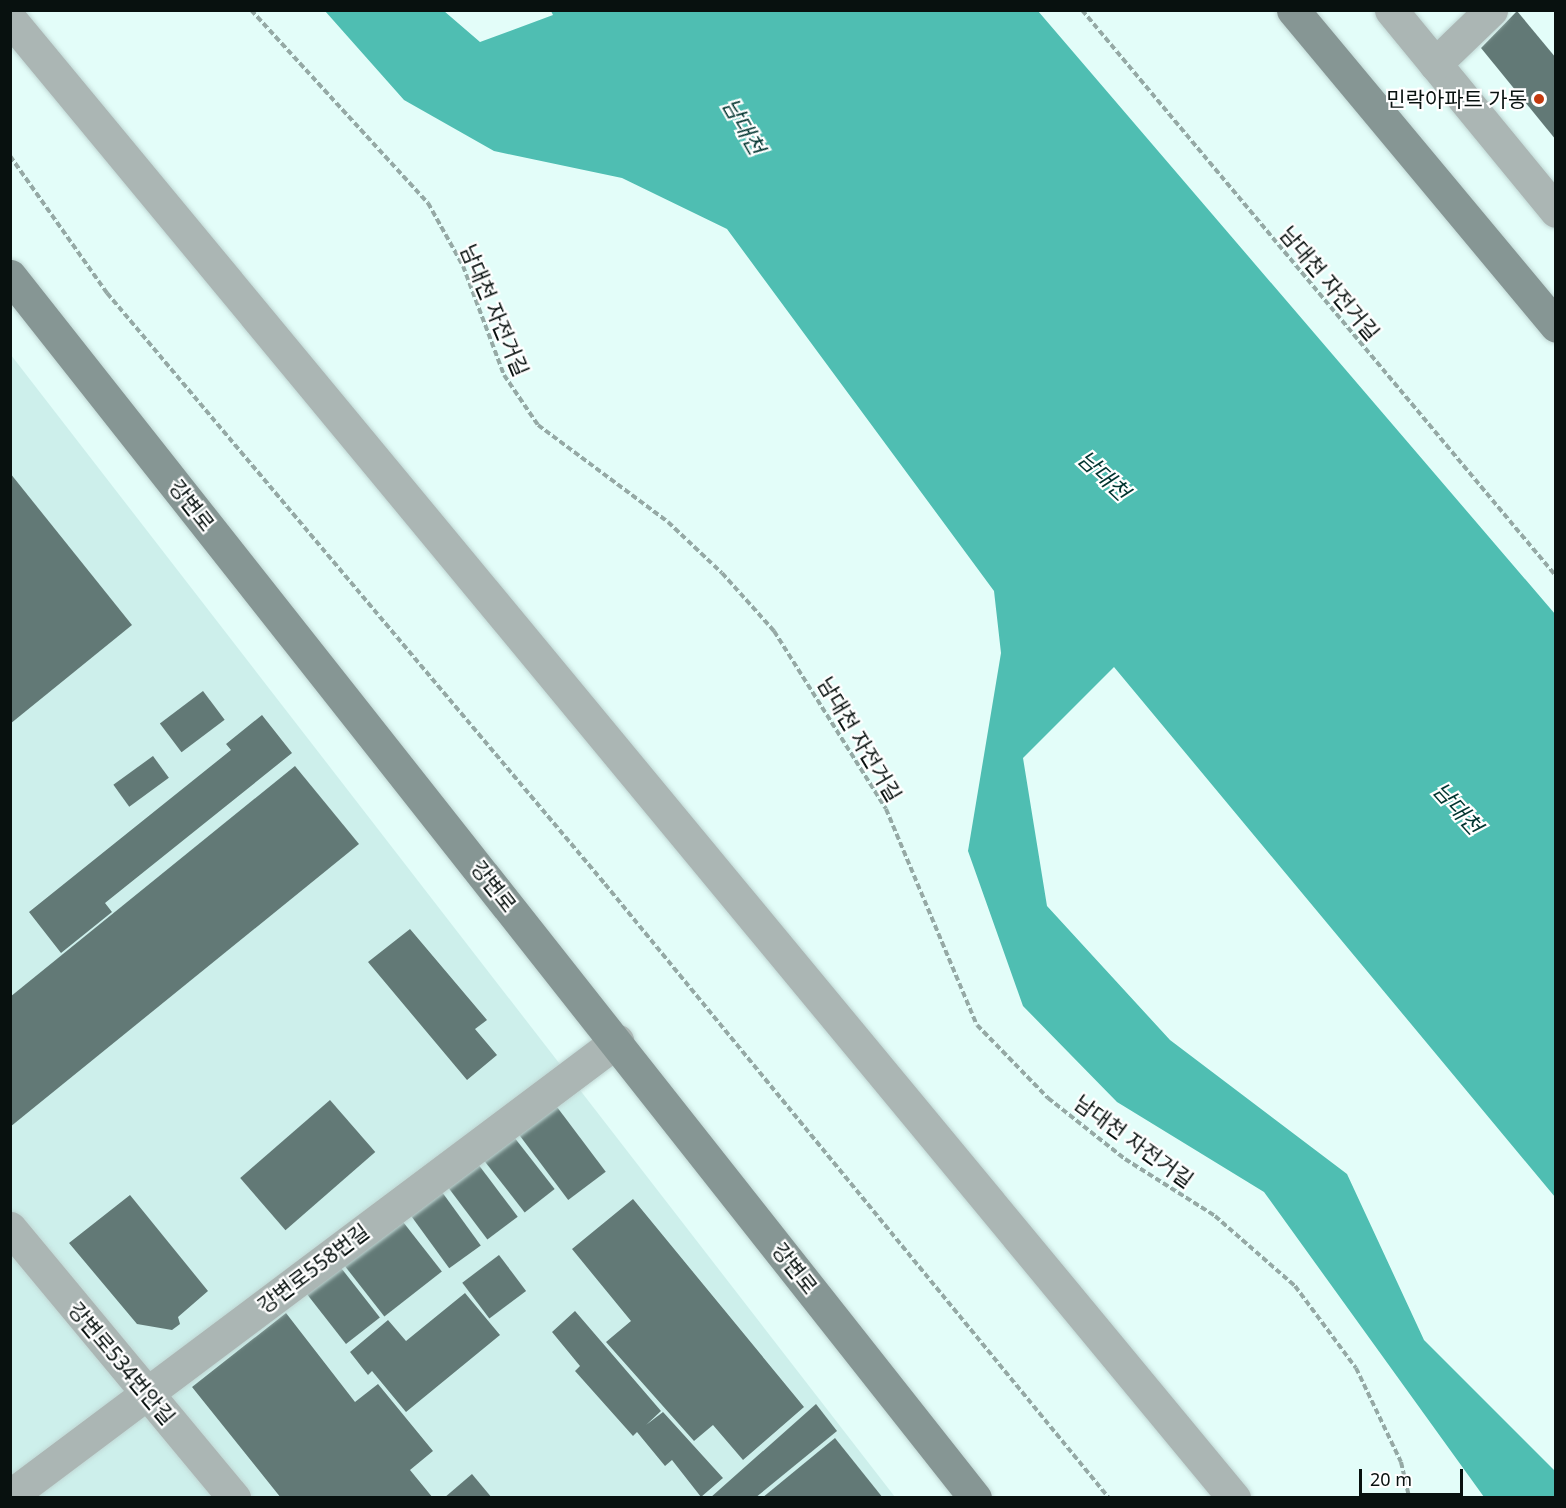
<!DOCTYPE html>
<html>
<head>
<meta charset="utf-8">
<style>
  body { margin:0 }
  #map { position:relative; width:1566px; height:1508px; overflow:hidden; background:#e3fdf9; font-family:"Noto Sans","Noto Sans KR",sans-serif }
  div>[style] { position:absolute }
  .built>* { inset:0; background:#cdefeb }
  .water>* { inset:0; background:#4fbeb2 }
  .building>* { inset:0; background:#627976; transform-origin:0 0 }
  .path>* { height:4px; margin-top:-2px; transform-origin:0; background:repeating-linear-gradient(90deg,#95a9a5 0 6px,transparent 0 9px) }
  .roads { filter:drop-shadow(0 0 2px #c0d7d4) drop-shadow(0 0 2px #c0d7d4) }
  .street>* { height:33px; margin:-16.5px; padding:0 16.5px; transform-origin:16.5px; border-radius:16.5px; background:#abb6b4 }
  .secondary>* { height:33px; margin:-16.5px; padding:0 16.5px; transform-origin:16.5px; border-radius:16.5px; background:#869694 }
  .dots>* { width:16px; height:16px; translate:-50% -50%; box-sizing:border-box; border:3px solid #fff; border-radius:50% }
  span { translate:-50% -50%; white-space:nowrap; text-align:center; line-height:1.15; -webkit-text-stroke:4.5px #fff; paint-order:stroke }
  .poi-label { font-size:21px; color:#08110f }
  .right { translate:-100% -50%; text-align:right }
  .street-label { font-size:21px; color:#08110f }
  .water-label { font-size:22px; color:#00342f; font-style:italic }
  .frame { position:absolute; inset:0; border:12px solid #08110f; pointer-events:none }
  .scale { position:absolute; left:1359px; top:1469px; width:104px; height:27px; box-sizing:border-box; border:3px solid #08110f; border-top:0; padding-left:8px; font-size:18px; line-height:21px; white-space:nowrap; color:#08110f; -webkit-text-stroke:4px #fff; paint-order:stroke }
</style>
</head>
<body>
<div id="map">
  <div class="built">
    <div style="clip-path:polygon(11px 355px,895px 1497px,11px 1497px)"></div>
  </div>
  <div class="water">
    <div style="clip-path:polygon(325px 11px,444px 11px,480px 42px,553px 15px,551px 11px,1038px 11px,1555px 614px,1555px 1197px,1114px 667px,1023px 758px,1047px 906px,1170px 1040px,1347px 1174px,1424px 1340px,1555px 1471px,1555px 1497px,1484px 1497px,1264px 1192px,1117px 1102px,1023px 1006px,968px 851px,1001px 653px,994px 591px,727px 229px,622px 178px,494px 151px,404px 100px)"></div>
  </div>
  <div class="building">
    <div style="clip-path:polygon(1517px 11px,1556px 58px,1556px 140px,1481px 48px)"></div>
    <div style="clip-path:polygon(10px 473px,132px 625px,10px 724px)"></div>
    <div style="left:203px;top:691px;width:36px;height:54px;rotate:53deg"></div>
    <div style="clip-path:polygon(262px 715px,292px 753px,105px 903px,112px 912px,61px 953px,29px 912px,231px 750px,226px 744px)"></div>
    <div style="left:153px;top:756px;width:27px;height:49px;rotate:54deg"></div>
    <div style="clip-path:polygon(295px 766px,359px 844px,10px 1127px,10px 997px)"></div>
    <div style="clip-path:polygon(410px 929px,487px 1020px,475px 1029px,497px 1055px,467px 1080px,368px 962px)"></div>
    <div style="left:330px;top:1100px;width:69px;height:119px;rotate:49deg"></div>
    <div style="left:554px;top:1103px;width:86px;height:47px;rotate:53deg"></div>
    <div style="left:514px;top:1137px;width:66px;height:38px;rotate:52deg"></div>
    <div style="left:478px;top:1164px;width:66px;height:38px;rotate:53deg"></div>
    <div style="left:442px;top:1192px;width:66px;height:39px;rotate:54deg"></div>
    <div style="clip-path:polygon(130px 1195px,208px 1291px,178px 1317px,180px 1324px,172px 1330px,137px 1324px,69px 1243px)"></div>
    <div style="clip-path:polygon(633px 1199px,804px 1407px,743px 1460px,713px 1425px,694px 1441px,606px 1342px,631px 1321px,572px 1249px)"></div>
    <div style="left:400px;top:1218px;width:68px;height:73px;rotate:52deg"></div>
    <div style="left:499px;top:1255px;width:45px;height:46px;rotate:53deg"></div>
    <div style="left:338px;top:1264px;width:68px;height:43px;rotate:52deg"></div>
    <div style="clip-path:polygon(465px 1293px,500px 1335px,406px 1412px,372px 1371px,368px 1375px,350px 1352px,388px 1320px,406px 1341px)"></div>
    <div style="clip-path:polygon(575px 1311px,661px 1411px,646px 1425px,663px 1412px,723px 1478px,701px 1497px,672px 1460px,665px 1466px,637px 1432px,633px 1436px,575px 1371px,580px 1366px,552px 1332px)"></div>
    <div style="clip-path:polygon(286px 1313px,355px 1402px,378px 1384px,433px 1451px,410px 1470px,433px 1498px,281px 1498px,192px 1387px)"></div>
    <div style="clip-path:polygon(816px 1404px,837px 1431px,755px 1498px,710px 1498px)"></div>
    <div style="clip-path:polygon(835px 1438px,883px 1498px,762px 1498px)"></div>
    <div style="clip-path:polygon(472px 1474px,492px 1498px,444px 1498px)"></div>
  </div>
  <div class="path">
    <div style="left:251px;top:10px;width:262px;rotate:47.5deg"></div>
    <div style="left:428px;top:203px;width:72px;rotate:60.9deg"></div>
    <div style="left:463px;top:266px;width:116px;rotate:69.4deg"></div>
    <div style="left:504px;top:375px;width:60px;rotate:55.8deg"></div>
    <div style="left:538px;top:425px;width:162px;rotate:36.7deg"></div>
    <div style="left:668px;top:522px;width:74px;rotate:43.4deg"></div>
    <div style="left:722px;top:573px;width:78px;rotate:48.1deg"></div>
    <div style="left:774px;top:631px;width:210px;rotate:57.8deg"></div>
    <div style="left:886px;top:809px;width:234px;rotate:67.2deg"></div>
    <div style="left:977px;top:1025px;width:102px;rotate:45.8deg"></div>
    <div style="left:1048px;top:1098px;width:98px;rotate:38.4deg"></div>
    <div style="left:1125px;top:1159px;width:107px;rotate:32.3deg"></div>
    <div style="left:1215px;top:1216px;width:106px;rotate:41.2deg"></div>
    <div style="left:1295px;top:1286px;width:102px;rotate:53.4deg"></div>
    <div style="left:1356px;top:1368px;width:104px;rotate:64.4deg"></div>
    <div style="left:1401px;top:1462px;width:37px;rotate:77deg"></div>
    <div style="left:1082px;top:10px;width:738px;rotate:50.06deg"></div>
    <div style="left:10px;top:156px;width:168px;rotate:54.7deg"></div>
    <div style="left:107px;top:293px;width:773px;rotate:49.88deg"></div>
    <div style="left:605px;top:884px;width:794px;rotate:50.62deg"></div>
  </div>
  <div class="roads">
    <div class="street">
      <div style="left:1391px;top:10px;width:260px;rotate:50.6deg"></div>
      <div style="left:10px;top:19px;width:1920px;rotate:50.39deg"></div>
      <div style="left:1435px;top:64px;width:78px;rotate:-44deg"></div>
      <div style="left:10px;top:1228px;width:351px;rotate:50.3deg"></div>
      <div style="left:10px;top:1496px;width:759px;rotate:-36.85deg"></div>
    </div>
    <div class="secondary">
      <div style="left:1293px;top:10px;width:411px;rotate:50.2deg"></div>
      <div style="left:10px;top:276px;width:1557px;rotate:51.7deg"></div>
    </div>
  </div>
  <div class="dots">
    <div style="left:1539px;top:99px;background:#c33a0f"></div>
  </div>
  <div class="poi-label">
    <span class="right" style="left:1527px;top:99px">민락아파트 가동</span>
  </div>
  <div class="street-label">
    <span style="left:1330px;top:283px;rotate:50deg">남대천 자전거길</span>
    <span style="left:495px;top:310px;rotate:67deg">남대천 자전거길</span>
    <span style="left:192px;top:505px;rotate:52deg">강변로</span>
    <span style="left:860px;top:739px;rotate:59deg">남대천 자전거길</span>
    <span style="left:494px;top:886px;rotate:52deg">강변로</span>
    <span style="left:1134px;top:1141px;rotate:36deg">남대천 자전거길</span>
    <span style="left:313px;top:1268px;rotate:-37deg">강변로558번길</span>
    <span style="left:795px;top:1268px;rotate:52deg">강변로</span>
    <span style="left:122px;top:1363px;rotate:50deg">강변로534번안길</span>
  </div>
  <div class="water-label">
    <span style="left:744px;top:126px;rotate:60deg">남대천</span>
    <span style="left:1104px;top:475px;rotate:43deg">남대천</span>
    <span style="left:1458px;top:808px;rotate:48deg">남대천</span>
  </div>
  <div class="frame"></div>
  <div class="scale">20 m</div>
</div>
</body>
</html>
